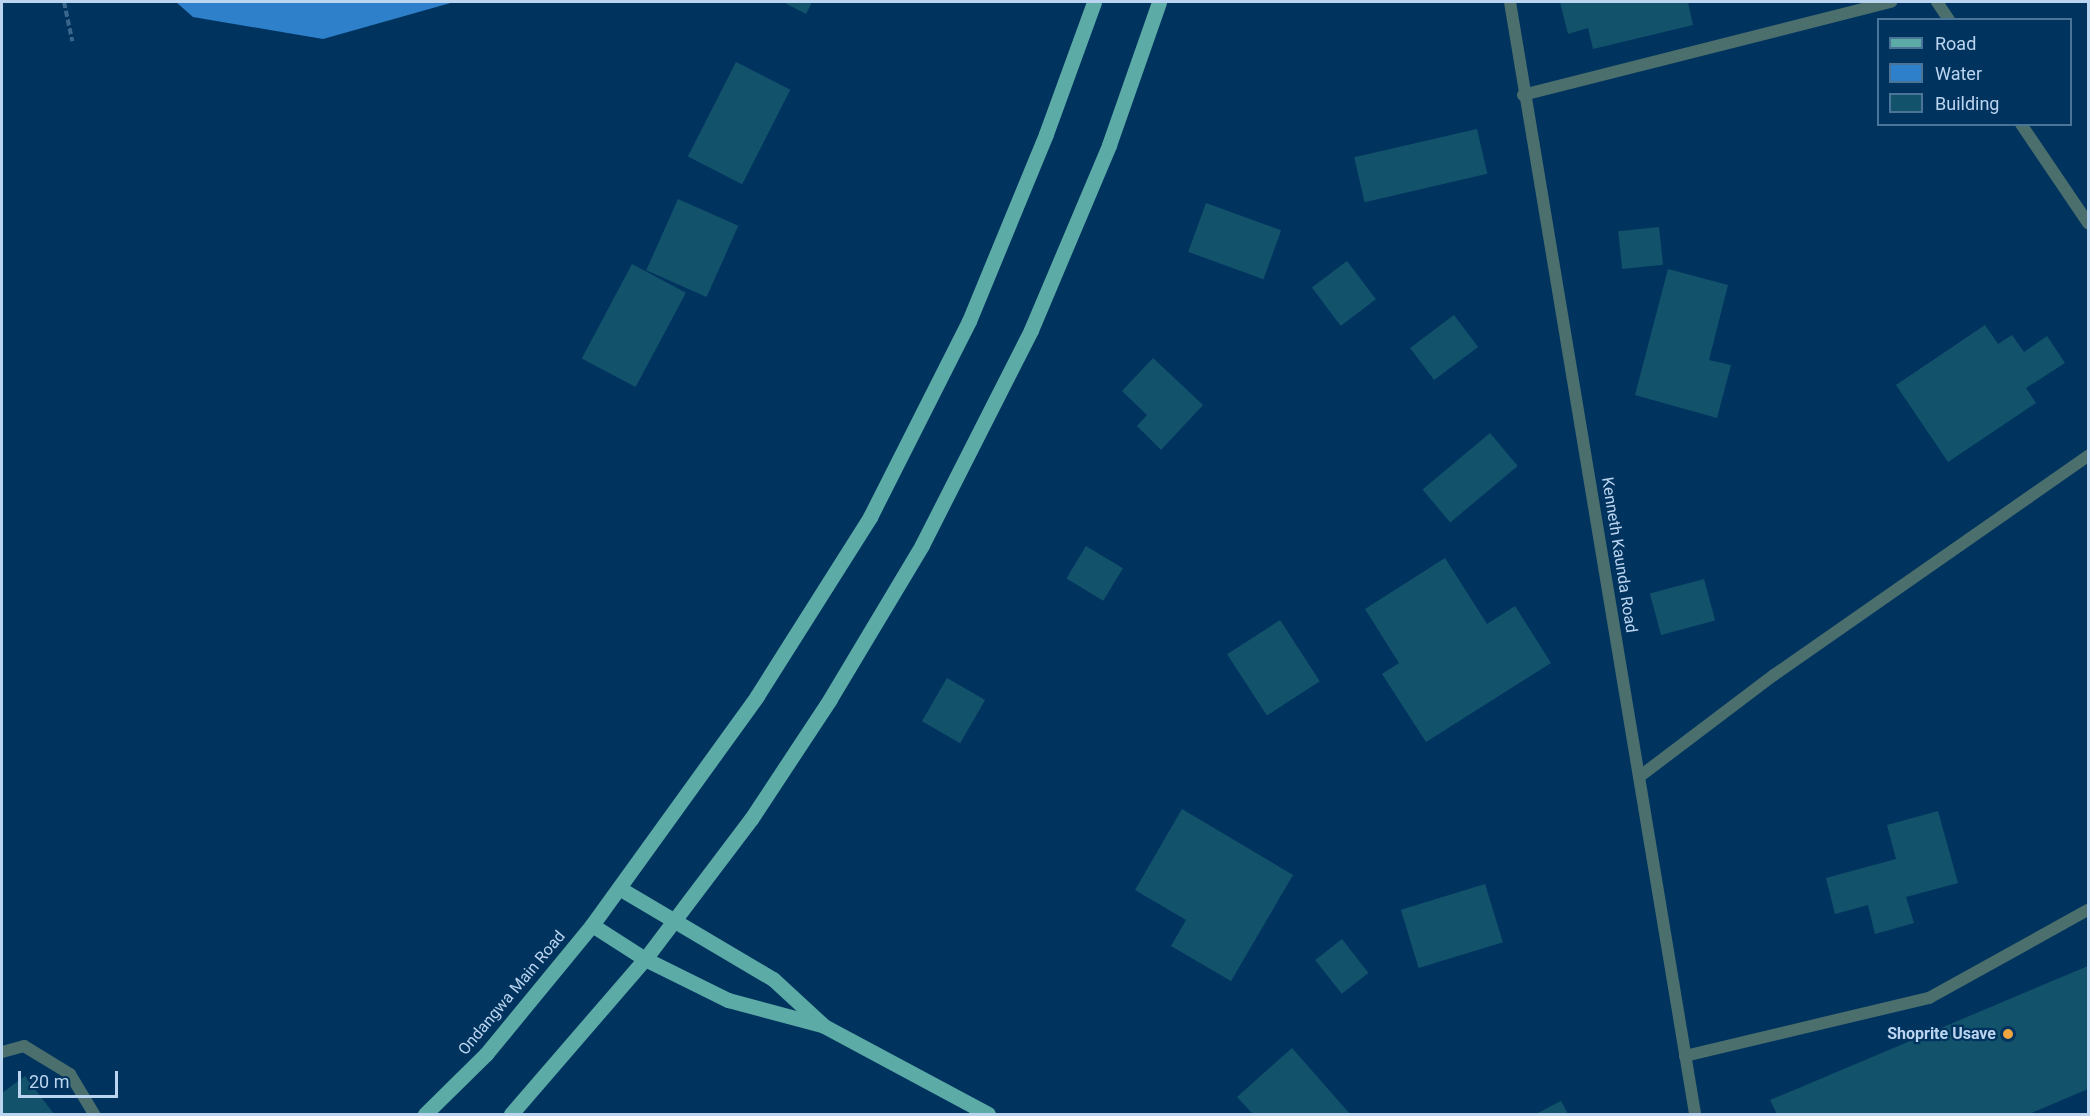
<!DOCTYPE html>
<html>
<head>
<meta charset="utf-8">
<style>
  body { margin:0 }
  #map { position:relative; width:2090px; height:1116px; overflow:hidden; background:#00345f; font-family:Roboto,sans-serif }
  div>[style] { position:absolute }
  .water>* { inset:0; background:#2e80cb }
  .building>* { inset:0; background:#12526b; transform-origin:0 0 }
  .path>* { height:4px; margin-top:-2px; transform-origin:0; background:repeating-linear-gradient(90deg,#3a668c 0 6px,transparent 0 9px) }
  .service>* { height:12px; margin:-6px; padding:0 6px; transform-origin:6px; border-radius:6px; background:#4b6f6d }
  .minor>* { height:12px; margin:-6px; padding:0 6px; transform-origin:6px; border-radius:6px; background:#4b6f6d }
  .primary>* { height:15px; margin:-7.5px; padding:0 7.5px; transform-origin:7.5px; border-radius:7.5px; background:#5caba6 }
  .dots>* { width:16px; height:16px; translate:-50% -50%; box-sizing:border-box; border:3px solid #00345f; border-radius:50% }
  span { translate:-50% -50%; white-space:nowrap; text-align:center; line-height:1.15; -webkit-text-stroke:4.5px #00345f; paint-order:stroke }
  .street-label { font-size:16px; color:#bbd4ef }
  .poi-label { font-size:16px; color:#bbd4ef; font-weight:700 }
  .right { translate:-100% -50%; text-align:right }
  .frame { position:absolute; inset:0; border:3px solid #bbd4ef; pointer-events:none }
  .legend { position:absolute; left:1877px; top:18px; width:195px; height:108px; box-sizing:border-box; background:#00345f; border:2px solid #4b7499; margin:0; padding:8px 10px; list-style:none; font-size:18px; color:#bbd4ef }
  .legend li { display:flex; align-items:center; gap:12px; height:30px }
  .legend b { width:30px; border:2px solid #4b7499 }
  .scale { position:absolute; left:18px; top:1071px; width:100px; height:27px; box-sizing:border-box; border:3px solid #bbd4ef; border-top:0; padding-left:8px; font-size:18px; line-height:21px; white-space:nowrap; color:#bbd4ef; -webkit-text-stroke:4px #00345f; paint-order:stroke }
</style>
</head>
<body>
<div id="map">
  <div class="water">
    <div style="clip-path:polygon(176px 2px,454px 2px,323px 39px,193px 17px)"></div>
  </div>
  <div class="building">
    <div style="clip-path:polygon(783px 2px,812px 2px,806px 14px)"></div>
    <div style="clip-path:polygon(1560px 2px,1688px 2px,1693px 25px,1593px 49px,1588px 28px,1568px 34px)"></div>
    <div style="left:736px;top:62px;width:61px;height:106px;rotate:27deg"></div>
    <div style="left:1477px;top:129px;width:46px;height:126px;rotate:77deg"></div>
    <div style="left:678px;top:199px;width:66px;height:78px;rotate:24deg"></div>
    <div style="left:1206px;top:203px;width:80px;height:52px;rotate:20deg"></div>
    <div style="left:1659px;top:227px;width:38px;height:41px;rotate:84deg"></div>
    <div style="left:1347px;top:261px;width:48px;height:44px;rotate:53deg"></div>
    <div style="left:632px;top:264px;width:61px;height:107px;rotate:28deg"></div>
    <div style="clip-path:polygon(1668px 269px,1728px 285px,1709px 360px,1731px 365px,1717px 418px,1635px 395px)"></div>
    <div style="left:1454px;top:315px;width:40px;height:55px;rotate:53deg"></div>
    <div style="clip-path:polygon(1985px 325px,1998px 344px,2012px 335px,2024px 352px,2047px 336px,2065px 363px,2026px 388px,2036px 403px,1948px 462px,1896px 385px)"></div>
    <div style="clip-path:polygon(1153px 358px,1203px 405px,1161px 450px,1137px 426px,1147px 415px,1122px 391px)"></div>
    <div style="left:1490px;top:433px;width:43px;height:88px;rotate:50deg"></div>
    <div style="left:1086px;top:546px;width:43px;height:38px;rotate:31deg"></div>
    <div style="clip-path:polygon(1445px 558px,1487px 624px,1515px 606px,1551px 663px,1426px 742px,1382px 674px,1399px 663px,1365px 609px)"></div>
    <div style="left:1704px;top:579px;width:43px;height:56px;rotate:75deg"></div>
    <div style="left:1280px;top:620px;width:73px;height:63px;rotate:57deg"></div>
    <div style="left:947px;top:678px;width:44px;height:50px;rotate:30deg"></div>
    <div style="clip-path:polygon(1182px 809px,1293px 875px,1231px 981px,1171px 946px,1186px 920px,1135px 890px)"></div>
    <div style="clip-path:polygon(1938px 811px,1958px 883px,1906px 897px,1914px 923px,1875px 934px,1868px 905px,1835px 914px,1826px 878px,1896px 859px,1887px 825px)"></div>
    <div style="left:1485px;top:884px;width:61px;height:88px;rotate:73deg"></div>
    <div style="left:1342px;top:939px;width:43px;height:34px;rotate:52deg"></div>
    <div style="clip-path:polygon(2088px 966px,2088px 1089px,2029px 1114px,1777px 1114px,1770px 1100px)"></div>
    <div style="clip-path:polygon(1292px 1048px,1350px 1114px,1253px 1114px,1237px 1097px)"></div>
    <div style="clip-path:polygon(25px 1076px,54px 1114px,2px 1114px,2px 1093px)"></div>
    <div style="clip-path:polygon(1561px 1101px,1568px 1114px,1536px 1114px)"></div>
  </div>
  <div class="path">
    <div style="left:64px;top:2px;width:40px;rotate:78deg"></div>
  </div>
  <div class="service">
    <div style="left:1937px;top:2px;width:22px;rotate:56deg"></div>
    <div style="left:1523px;top:95px;width:380px;rotate:-14.2deg"></div>
    <div style="left:2021px;top:124px;width:120px;rotate:55.9deg"></div>
    <div style="left:1639px;top:777px;width:169px;rotate:-37.1deg"></div>
    <div style="left:1774px;top:675px;width:383px;rotate:-34.9deg"></div>
    <div style="left:2px;top:1052px;width:23px;rotate:-15deg"></div>
    <div style="left:24px;top:1046px;width:54px;rotate:31.3deg"></div>
    <div style="left:70px;top:1074px;width:47px;rotate:59deg"></div>
    <div style="left:1685px;top:1056px;width:251px;rotate:-13.4deg"></div>
    <div style="left:1929px;top:998px;width:182px;rotate:-29deg"></div>
  </div>
  <div class="minor">
    <div style="left:1510px;top:2px;width:1127px;rotate:80.55deg"></div>
  </div>
  <div class="primary">
    <div style="left:619px;top:888px;width:179px;rotate:30.6deg"></div>
    <div style="left:773px;top:979px;width:69px;rotate:42.7deg"></div>
    <div style="left:824px;top:1026px;width:186px;rotate:28.2deg"></div>
    <div style="left:592px;top:925px;width:63px;rotate:32.7deg"></div>
    <div style="left:645px;top:959px;width:93px;rotate:26.3deg"></div>
    <div style="left:728px;top:1000px;width:96px;rotate:15deg"></div>
    <div style="left:425px;top:1114px;width:86px;rotate:-44.5deg"></div>
    <div style="left:486px;top:1054px;width:167px;rotate:-50.6deg"></div>
    <div style="left:592px;top:925px;width:282px;rotate:-54.2deg"></div>
    <div style="left:757px;top:696px;width:212px;rotate:-57.7deg"></div>
    <div style="left:870px;top:517px;width:220px;rotate:-63.2deg"></div>
    <div style="left:969px;top:321px;width:202px;rotate:-67.6deg"></div>
    <div style="left:1046px;top:134px;width:140px;rotate:-70deg"></div>
    <div style="left:511px;top:1114px;width:205px;rotate:-49.2deg"></div>
    <div style="left:645px;top:959px;width:176px;rotate:-52.9deg"></div>
    <div style="left:751px;top:819px;width:144px;rotate:-56.6deg"></div>
    <div style="left:830px;top:699px;width:179px;rotate:-59.1deg"></div>
    <div style="left:922px;top:545px;width:241px;rotate:-63.1deg"></div>
    <div style="left:1031px;top:330px;width:201px;rotate:-67.1deg"></div>
    <div style="left:1109px;top:145px;width:151px;rotate:-70.7deg"></div>
  </div>
  <div class="dots">
    <div style="left:2008px;top:1034px;background:#f1a540"></div>
  </div>
  <div class="street-label">
    <span style="left:1619px;top:555px;rotate:81deg">Kenneth Kaunda Road</span>
    <span style="left:512px;top:993px;rotate:-50deg">Ondangwa Main Road</span>
  </div>
  <div class="poi-label">
    <span class="right" style="left:1996px;top:1034px">Shoprite Usave</span>
  </div>
  <div class="frame"></div>
  <ul class="legend">
  <li><b style="height:8px;background:#5caba6"></b>Road</li>
  <li><b style="height:16px;background:#2e80cb"></b>Water</li>
  <li><b style="height:16px;background:#12526b"></b>Building</li>
  </ul>
  <div class="scale">20 m</div>
</div>
</body>
</html>
